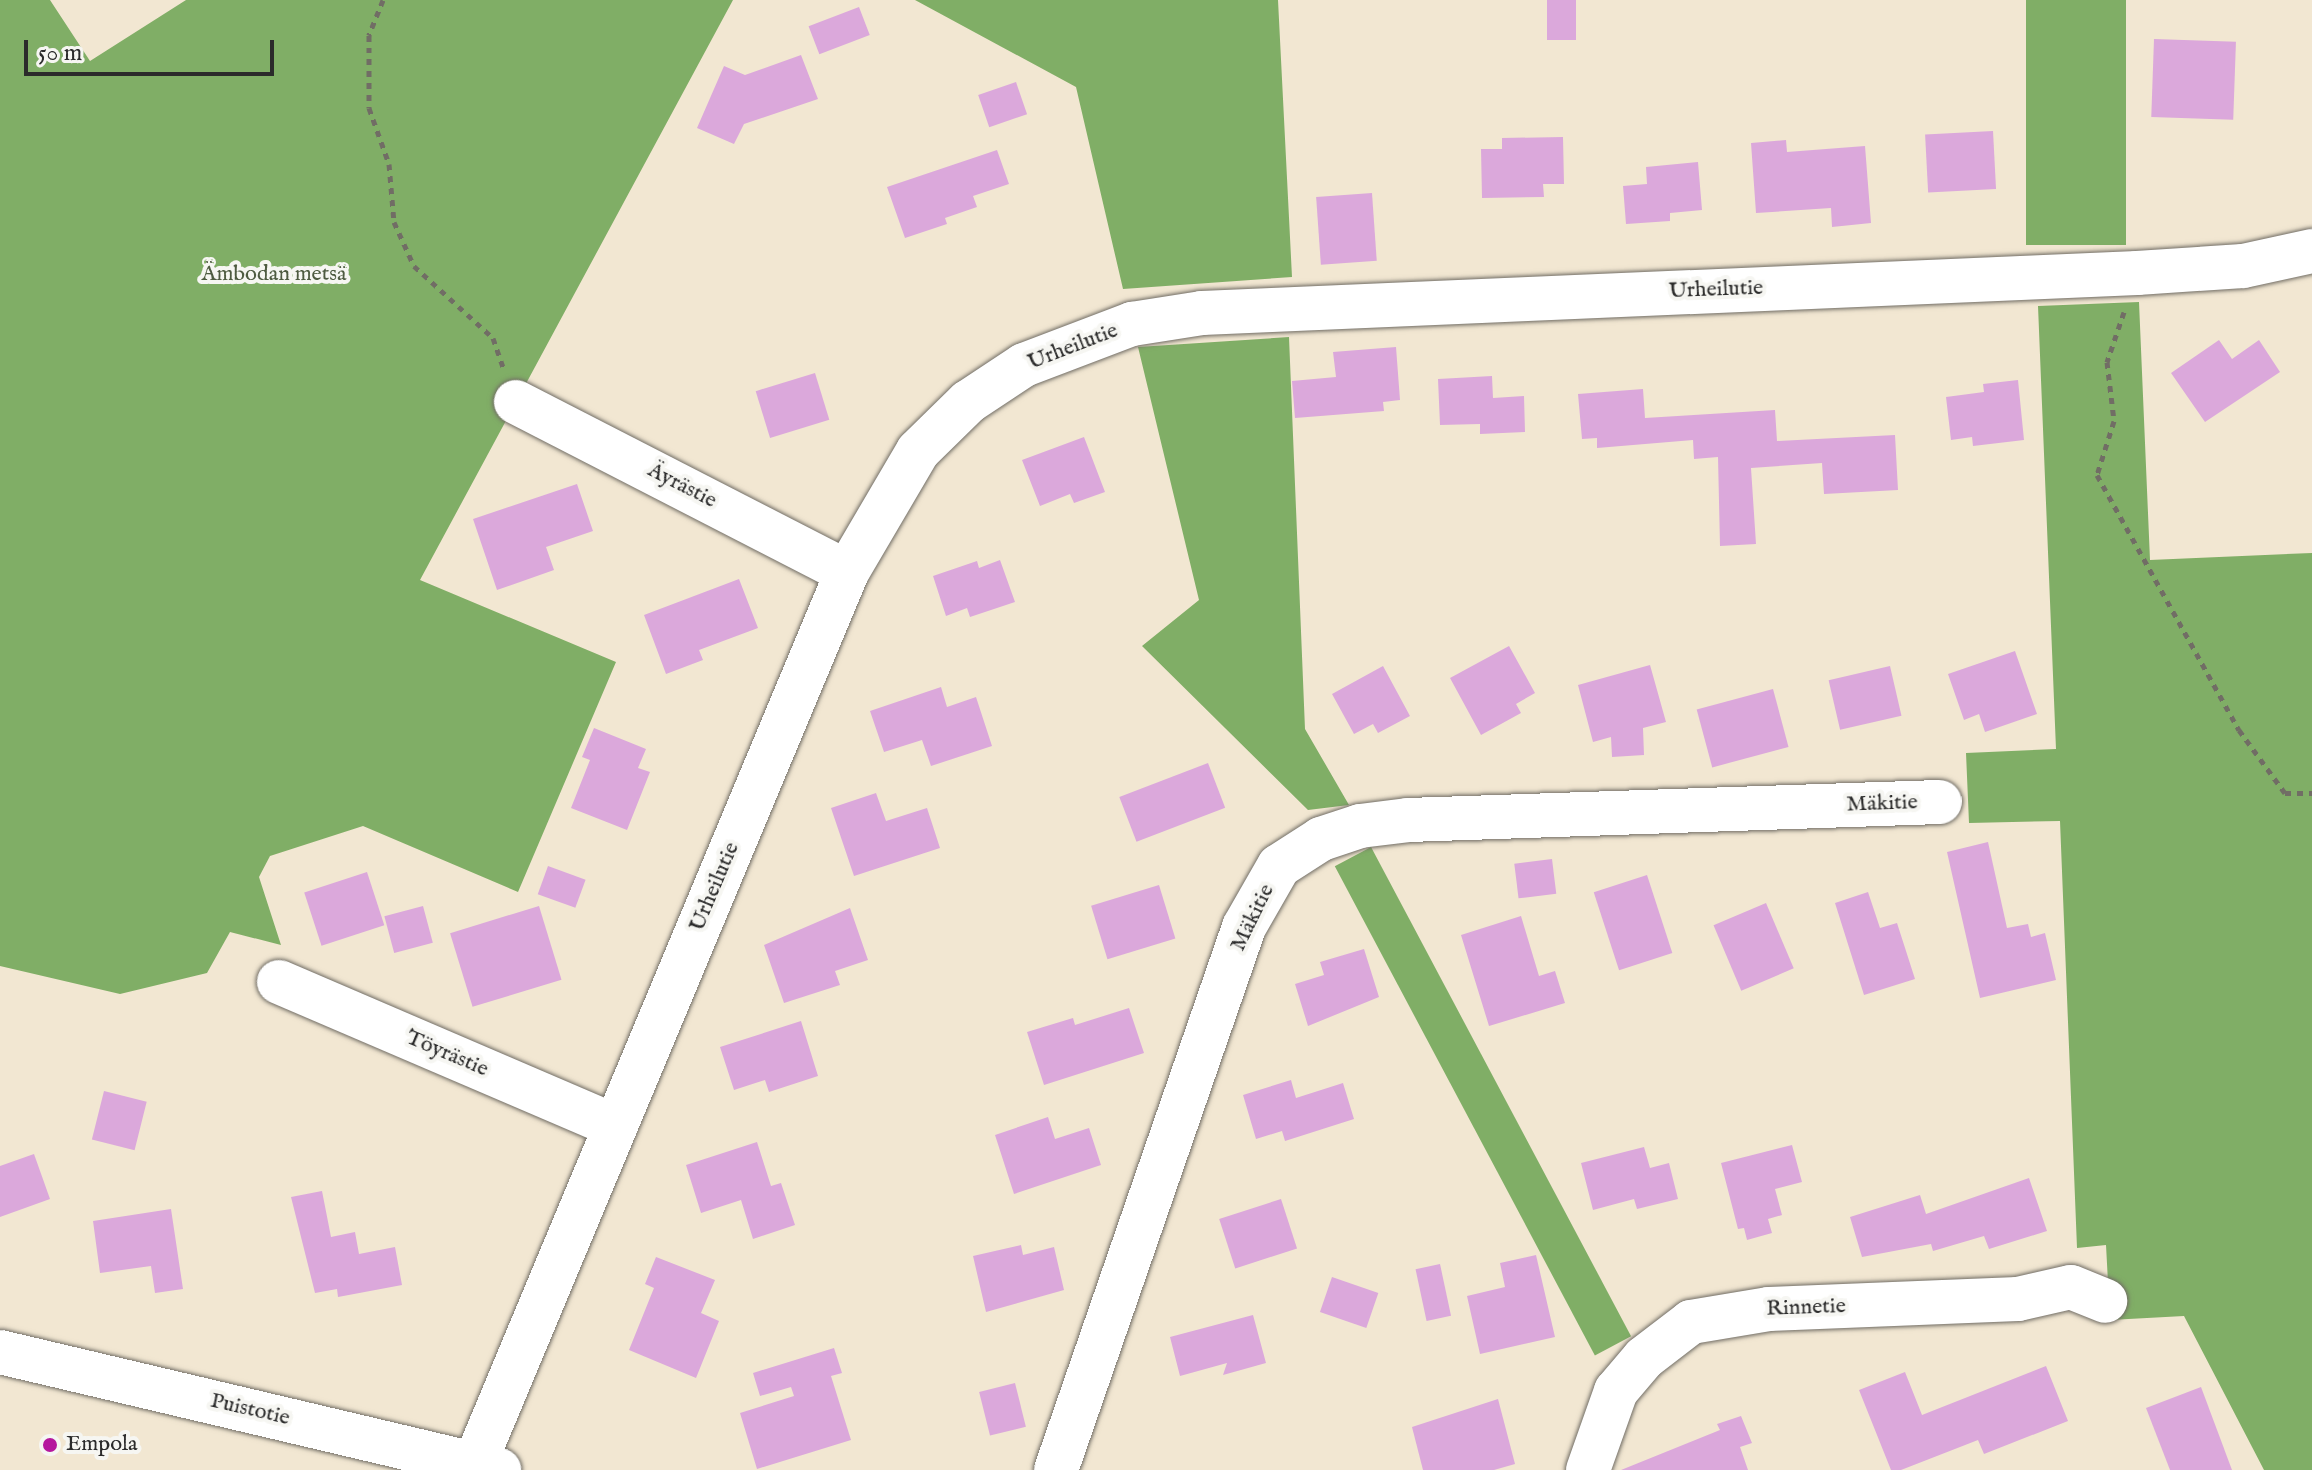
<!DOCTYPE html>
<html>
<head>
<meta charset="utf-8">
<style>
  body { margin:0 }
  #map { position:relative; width:2312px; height:1470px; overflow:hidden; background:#f2e7d2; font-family:"IM FELL English",serif }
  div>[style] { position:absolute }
  .forest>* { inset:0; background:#80ae66; transform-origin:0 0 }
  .building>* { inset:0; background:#dba8db; transform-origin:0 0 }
  .path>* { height:5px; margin-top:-2.5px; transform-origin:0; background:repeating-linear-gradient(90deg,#716d65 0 6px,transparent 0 12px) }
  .roads { filter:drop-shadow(0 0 2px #716d65) drop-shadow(0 0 2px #716d65) }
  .minor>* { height:44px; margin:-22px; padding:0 22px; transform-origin:22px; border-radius:22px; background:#fff }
  .dots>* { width:22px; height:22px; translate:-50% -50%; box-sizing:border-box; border:4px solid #f6f6f2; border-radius:50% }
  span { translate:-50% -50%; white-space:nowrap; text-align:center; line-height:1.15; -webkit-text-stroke:8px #f6f6f2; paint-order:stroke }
  .park-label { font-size:22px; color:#4e5b41 }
  .street-label { font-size:22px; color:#2b2b2b }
  .poi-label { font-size:22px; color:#2b2b2b }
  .left { translate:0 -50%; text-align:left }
  .scale { position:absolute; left:24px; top:40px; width:250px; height:36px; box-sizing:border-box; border:4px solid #2b2b2b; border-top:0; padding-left:10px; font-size:24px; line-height:28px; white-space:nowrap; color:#2b2b2b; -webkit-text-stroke:6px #f6f6f2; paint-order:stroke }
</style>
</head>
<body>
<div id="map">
  <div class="forest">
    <div style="clip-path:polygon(0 0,50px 0,90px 61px,186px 0,733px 0,420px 580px,616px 662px,518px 892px,363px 826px,270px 856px,259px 877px,281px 945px,230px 932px,207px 973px,120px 994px,0 966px)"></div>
    <div style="clip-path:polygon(915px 0,1278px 0,1292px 277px,1123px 289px,1076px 87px)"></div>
    <div style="left:2026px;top:0;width:100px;height:245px"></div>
    <div style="clip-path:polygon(2139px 302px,2150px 560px,2312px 553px,2312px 1470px,2264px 1470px,2184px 1316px,2110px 1320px,2106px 1245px,2077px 1248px,2060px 821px,1969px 823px,1966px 753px,2056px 749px,2038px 306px)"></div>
    <div style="clip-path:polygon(1289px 337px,1305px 729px,1349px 805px,1308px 810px,1142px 646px,1199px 600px,1138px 347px)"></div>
    <div style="left:1371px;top:847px;width:554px;height:41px;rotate:62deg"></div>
  </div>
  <div class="building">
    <div style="left:1547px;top:0;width:29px;height:40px"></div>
    <div style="left:859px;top:7px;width:30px;height:54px;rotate:69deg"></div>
    <div style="left:2154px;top:39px;width:82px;height:78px;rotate:2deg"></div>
    <div style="clip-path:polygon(801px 55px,818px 99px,744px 124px,734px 144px,697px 128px,724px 66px,745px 75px)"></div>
    <div style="left:1016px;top:82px;width:34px;height:40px;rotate:71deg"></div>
    <div style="left:1993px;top:131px;width:58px;height:68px;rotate:87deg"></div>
    <div style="clip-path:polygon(1563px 137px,1564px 184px,1543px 184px,1544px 197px,1482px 198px,1481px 149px,1502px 149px,1502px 138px)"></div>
    <div style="clip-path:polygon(1786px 140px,1787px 152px,1865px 146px,1871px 223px,1832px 227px,1831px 208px,1756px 213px,1751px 143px)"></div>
    <div style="clip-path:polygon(997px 150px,1009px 184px,973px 196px,977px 207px,945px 218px,947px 224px,905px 238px,887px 187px)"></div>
    <div style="clip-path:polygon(1698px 162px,1702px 210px,1670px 213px,1670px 221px,1626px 224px,1623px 186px,1647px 184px,1646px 167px)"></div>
    <div style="left:1372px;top:193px;width:68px;height:56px;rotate:86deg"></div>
    <div style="clip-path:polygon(2219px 340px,2232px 359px,2259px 340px,2280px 372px,2205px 422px,2171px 373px)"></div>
    <div style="clip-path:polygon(1396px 347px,1400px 400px,1383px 402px,1384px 411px,1295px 418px,1292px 381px,1336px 377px,1333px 352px)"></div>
    <div style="left:815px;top:373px;width:49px;height:62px;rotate:73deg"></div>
    <div style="clip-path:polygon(1492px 376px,1493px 398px,1524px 396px,1525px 432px,1480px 434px,1480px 424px,1440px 425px,1438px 379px)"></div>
    <div style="clip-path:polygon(2018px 380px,2024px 440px,1973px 446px,1972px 437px,1951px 440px,1946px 397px,1984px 392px,1983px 384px)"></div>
    <div style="clip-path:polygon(1643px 389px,1645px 418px,1775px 410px,1777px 441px,1895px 435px,1898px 490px,1824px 494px,1822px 463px,1751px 468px,1756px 544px,1720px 546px,1718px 457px,1694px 459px,1693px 440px,1597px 448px,1597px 438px,1582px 439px,1578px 394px)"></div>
    <div style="clip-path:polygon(1084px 437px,1105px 492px,1074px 503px,1070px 494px,1040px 506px,1022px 460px)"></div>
    <div style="clip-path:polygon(577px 484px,593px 531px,546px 547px,554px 570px,497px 590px,473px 519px)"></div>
    <div style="clip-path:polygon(1000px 560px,1015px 602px,970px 617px,967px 608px,946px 616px,933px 576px,977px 561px,979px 568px)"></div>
    <div style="clip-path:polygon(739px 579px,758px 628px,699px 650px,703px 660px,666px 674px,644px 615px)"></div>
    <div style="clip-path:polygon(1509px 646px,1535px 693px,1516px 704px,1521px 713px,1481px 735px,1450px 678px)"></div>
    <div style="clip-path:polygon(2015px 651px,2037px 714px,1985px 732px,1979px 714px,1964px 720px,1948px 674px)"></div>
    <div style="clip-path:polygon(1650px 665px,1666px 722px,1643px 728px,1644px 755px,1612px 757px,1611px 737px,1593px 742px,1578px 685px)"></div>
    <div style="clip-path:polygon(1383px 666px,1410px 716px,1378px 733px,1373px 724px,1354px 734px,1332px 694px)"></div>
    <div style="left:1890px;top:666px;width:51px;height:63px;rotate:77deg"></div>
    <div style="clip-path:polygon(941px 687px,947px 707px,976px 697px,992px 746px,931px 766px,922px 740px,884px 752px,870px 711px)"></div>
    <div style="left:1773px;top:689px;width:60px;height:79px;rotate:75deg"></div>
    <div style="clip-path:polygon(594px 728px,646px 749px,638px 768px,650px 772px,627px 830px,571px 808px,590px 760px,582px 757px)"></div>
    <div style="left:1208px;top:763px;width:48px;height:95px;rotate:69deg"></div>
    <div style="clip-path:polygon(876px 793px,886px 821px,927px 808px,940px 848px,854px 876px,831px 808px)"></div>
    <div style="clip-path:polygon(1988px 842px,2007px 928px,2028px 924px,2031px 937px,2045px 933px,2056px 980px,1980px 998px,1947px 852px)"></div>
    <div style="left:1552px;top:859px;width:35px;height:38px;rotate:83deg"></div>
    <div style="left:548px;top:866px;width:40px;height:30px;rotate:20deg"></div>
    <div style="left:367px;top:872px;width:56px;height:66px;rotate:72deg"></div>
    <div style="left:1647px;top:875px;width:82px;height:56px;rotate:72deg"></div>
    <div style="left:1159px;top:885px;width:56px;height:71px;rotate:73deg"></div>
    <div style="clip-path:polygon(1868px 892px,1880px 928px,1897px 923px,1915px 979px,1864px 995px,1835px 903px)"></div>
    <div style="left:1766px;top:903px;width:71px;height:57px;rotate:67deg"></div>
    <div style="left:423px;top:906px;width:38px;height:40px;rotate:75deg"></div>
    <div style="left:539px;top:906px;width:77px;height:93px;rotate:73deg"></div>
    <div style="clip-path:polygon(850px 908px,868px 960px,835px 971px,840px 985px,784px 1003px,764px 945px)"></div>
    <div style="clip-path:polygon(1521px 916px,1539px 976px,1555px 971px,1565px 1003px,1489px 1026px,1461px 935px)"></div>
    <div style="clip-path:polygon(1364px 949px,1379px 997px,1308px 1026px,1295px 984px,1324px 975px,1320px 962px)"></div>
    <div style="clip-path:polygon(1129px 1008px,1144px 1053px,1044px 1085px,1027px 1032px,1073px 1018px,1075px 1025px)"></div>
    <div style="clip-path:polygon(801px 1021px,818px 1076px,769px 1092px,765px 1080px,734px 1090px,720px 1047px)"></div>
    <div style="clip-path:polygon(1291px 1080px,1296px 1098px,1343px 1083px,1354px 1119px,1285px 1141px,1282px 1131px,1256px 1139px,1243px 1095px)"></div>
    <div style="left:104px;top:1091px;width:44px;height:50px;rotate:14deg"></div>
    <div style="clip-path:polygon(1048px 1117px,1055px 1139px,1089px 1128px,1101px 1165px,1014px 1194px,995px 1135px)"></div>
    <div style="clip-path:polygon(757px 1142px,771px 1186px,781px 1183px,795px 1225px,753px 1239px,741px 1200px,701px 1213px,686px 1165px)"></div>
    <div style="clip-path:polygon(1792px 1145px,1802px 1182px,1775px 1189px,1782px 1215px,1768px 1219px,1772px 1233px,1747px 1240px,1744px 1228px,1738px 1229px,1721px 1163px)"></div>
    <div style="clip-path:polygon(1644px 1147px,1650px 1168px,1669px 1163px,1678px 1199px,1637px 1209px,1634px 1199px,1593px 1210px,1581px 1163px)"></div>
    <div style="clip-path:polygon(34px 1154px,50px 1199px,0 1217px,0 1166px)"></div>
    <div style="clip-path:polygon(2029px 1178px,2047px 1231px,1989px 1249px,1984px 1236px,1933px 1251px,1931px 1244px,1862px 1257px,1850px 1217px,1920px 1195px,1926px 1214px)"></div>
    <div style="clip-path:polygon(322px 1191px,331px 1237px,355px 1232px,359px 1254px,395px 1247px,402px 1285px,338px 1297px,337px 1289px,315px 1293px,291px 1197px)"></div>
    <div style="left:1281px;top:1199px;width:52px;height:65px;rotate:72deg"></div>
    <div style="clip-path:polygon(171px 1209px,183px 1289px,155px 1293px,151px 1266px,100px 1273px,93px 1221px)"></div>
    <div style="clip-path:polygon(1021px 1245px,1023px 1255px,1054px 1247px,1064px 1290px,986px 1312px,973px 1256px)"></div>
    <div style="clip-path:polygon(1536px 1255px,1555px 1337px,1480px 1354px,1467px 1296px,1505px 1287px,1500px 1263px)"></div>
    <div style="clip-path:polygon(656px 1257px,715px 1280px,701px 1313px,719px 1321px,696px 1378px,629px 1350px,654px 1288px,645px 1284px)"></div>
    <div style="left:1440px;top:1264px;width:53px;height:25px;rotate:78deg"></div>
    <div style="left:1332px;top:1277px;width:49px;height:37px;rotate:19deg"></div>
    <div style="clip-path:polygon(1253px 1315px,1266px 1363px,1223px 1375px,1227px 1363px,1180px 1376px,1170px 1337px)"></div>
    <div style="clip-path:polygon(834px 1348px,842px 1373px,831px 1376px,851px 1440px,757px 1469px,740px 1413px,794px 1396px,791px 1387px,760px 1396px,753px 1373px)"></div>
    <div style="clip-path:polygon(2046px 1366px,2068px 1421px,1984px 1454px,1978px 1440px,1901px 1470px,1891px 1470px,1859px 1390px,1905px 1372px,1922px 1415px)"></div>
    <div style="left:1015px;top:1383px;width:45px;height:37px;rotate:76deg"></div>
    <div style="clip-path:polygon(2201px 1387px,2232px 1470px,2170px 1470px,2146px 1408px)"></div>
    <div style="clip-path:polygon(1498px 1399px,1515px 1464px,1494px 1470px,1423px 1470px,1412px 1427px)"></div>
    <div style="clip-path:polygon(1741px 1416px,1752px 1443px,1740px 1447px,1748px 1470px,1621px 1470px,1720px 1430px,1717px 1424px)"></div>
  </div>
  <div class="path">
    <div style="left:383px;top:0;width:38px;rotate:112deg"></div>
    <div style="left:369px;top:35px;width:73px;rotate:90deg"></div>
    <div style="left:369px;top:108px;width:59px;rotate:70.3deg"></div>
    <div style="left:389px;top:164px;width:58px;rotate:85.1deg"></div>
    <div style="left:394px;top:222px;width:48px;rotate:65.6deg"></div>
    <div style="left:414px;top:266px;width:107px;rotate:42.3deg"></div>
    <div style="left:493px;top:338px;width:31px;rotate:71deg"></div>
    <div style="left:2124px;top:312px;width:53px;rotate:108.8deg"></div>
    <div style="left:2107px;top:362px;width:59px;rotate:83.2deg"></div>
    <div style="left:2114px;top:421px;width:57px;rotate:107.5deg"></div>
    <div style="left:2097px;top:475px;width:292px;rotate:60.9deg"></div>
    <div style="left:2239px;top:730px;width:78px;rotate:53.9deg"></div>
    <div style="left:2285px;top:793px;width:27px"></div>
  </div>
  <div class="roads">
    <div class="minor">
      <div style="left:516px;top:402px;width:372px;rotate:27.2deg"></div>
      <div style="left:279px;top:982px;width:366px;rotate:23.2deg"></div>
      <div style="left:0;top:1352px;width:513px;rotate:13.3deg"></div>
      <div style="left:472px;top:1470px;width:973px;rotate:-67.33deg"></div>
      <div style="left:847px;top:572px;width:140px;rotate:-59.6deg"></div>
      <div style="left:918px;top:451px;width:70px;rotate:-44.4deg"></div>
      <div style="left:968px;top:402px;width:67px;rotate:-33.5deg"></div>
      <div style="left:1024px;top:365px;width:116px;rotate:-20.8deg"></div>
      <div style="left:1132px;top:324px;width:71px;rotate:-8.9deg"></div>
      <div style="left:1202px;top:313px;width:936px;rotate:-2.45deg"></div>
      <div style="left:2137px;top:273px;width:106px;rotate:-3.8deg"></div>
      <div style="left:2243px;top:266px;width:71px;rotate:-12.3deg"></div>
      <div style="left:1056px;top:1470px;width:575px;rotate:-70.9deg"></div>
      <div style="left:1244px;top:927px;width:70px;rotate:-60.2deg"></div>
      <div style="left:1279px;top:866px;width:50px;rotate:-32.7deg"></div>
      <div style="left:1321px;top:839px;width:41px;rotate:-18.4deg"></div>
      <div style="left:1360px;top:826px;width:48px;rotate:-7.1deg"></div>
      <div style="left:1408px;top:820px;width:532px;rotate:-1.94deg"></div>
      <div style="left:1588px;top:1470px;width:84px;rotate:-70.5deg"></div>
      <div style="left:1616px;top:1391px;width:43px;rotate:-49.7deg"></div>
      <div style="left:1644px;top:1358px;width:59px;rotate:-37.5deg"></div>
      <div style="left:1691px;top:1322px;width:79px;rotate:-9.5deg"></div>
      <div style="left:1769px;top:1309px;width:249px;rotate:-2.3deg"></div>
      <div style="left:2018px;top:1299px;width:54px;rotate:-12.8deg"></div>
      <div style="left:2071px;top:1287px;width:37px;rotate:22deg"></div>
    </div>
  </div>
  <div class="dots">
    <div style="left:50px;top:1445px;background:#b5179e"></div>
  </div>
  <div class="park-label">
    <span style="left:274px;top:275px">Ämbodan metsä</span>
  </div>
  <div class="street-label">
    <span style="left:1716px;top:290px;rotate:-2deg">Urheilutie</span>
    <span style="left:1073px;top:347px;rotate:-21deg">Urheilutie</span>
    <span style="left:682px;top:486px;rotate:27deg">Äyrästie</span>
    <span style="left:1882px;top:804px;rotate:-2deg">Mäkitie</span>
    <span style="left:715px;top:887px;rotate:-67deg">Urheilutie</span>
    <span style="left:1253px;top:918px;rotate:-64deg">Mäkitie</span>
    <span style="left:447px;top:1054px;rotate:23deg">Töyrästie</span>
    <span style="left:1806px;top:1308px;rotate:-2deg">Rinnetie</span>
    <span style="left:250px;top:1410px;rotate:13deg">Puistotie</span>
  </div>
  <div class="poi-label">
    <span class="left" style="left:66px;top:1445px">Empola</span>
  </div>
  <div class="scale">50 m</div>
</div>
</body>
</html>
